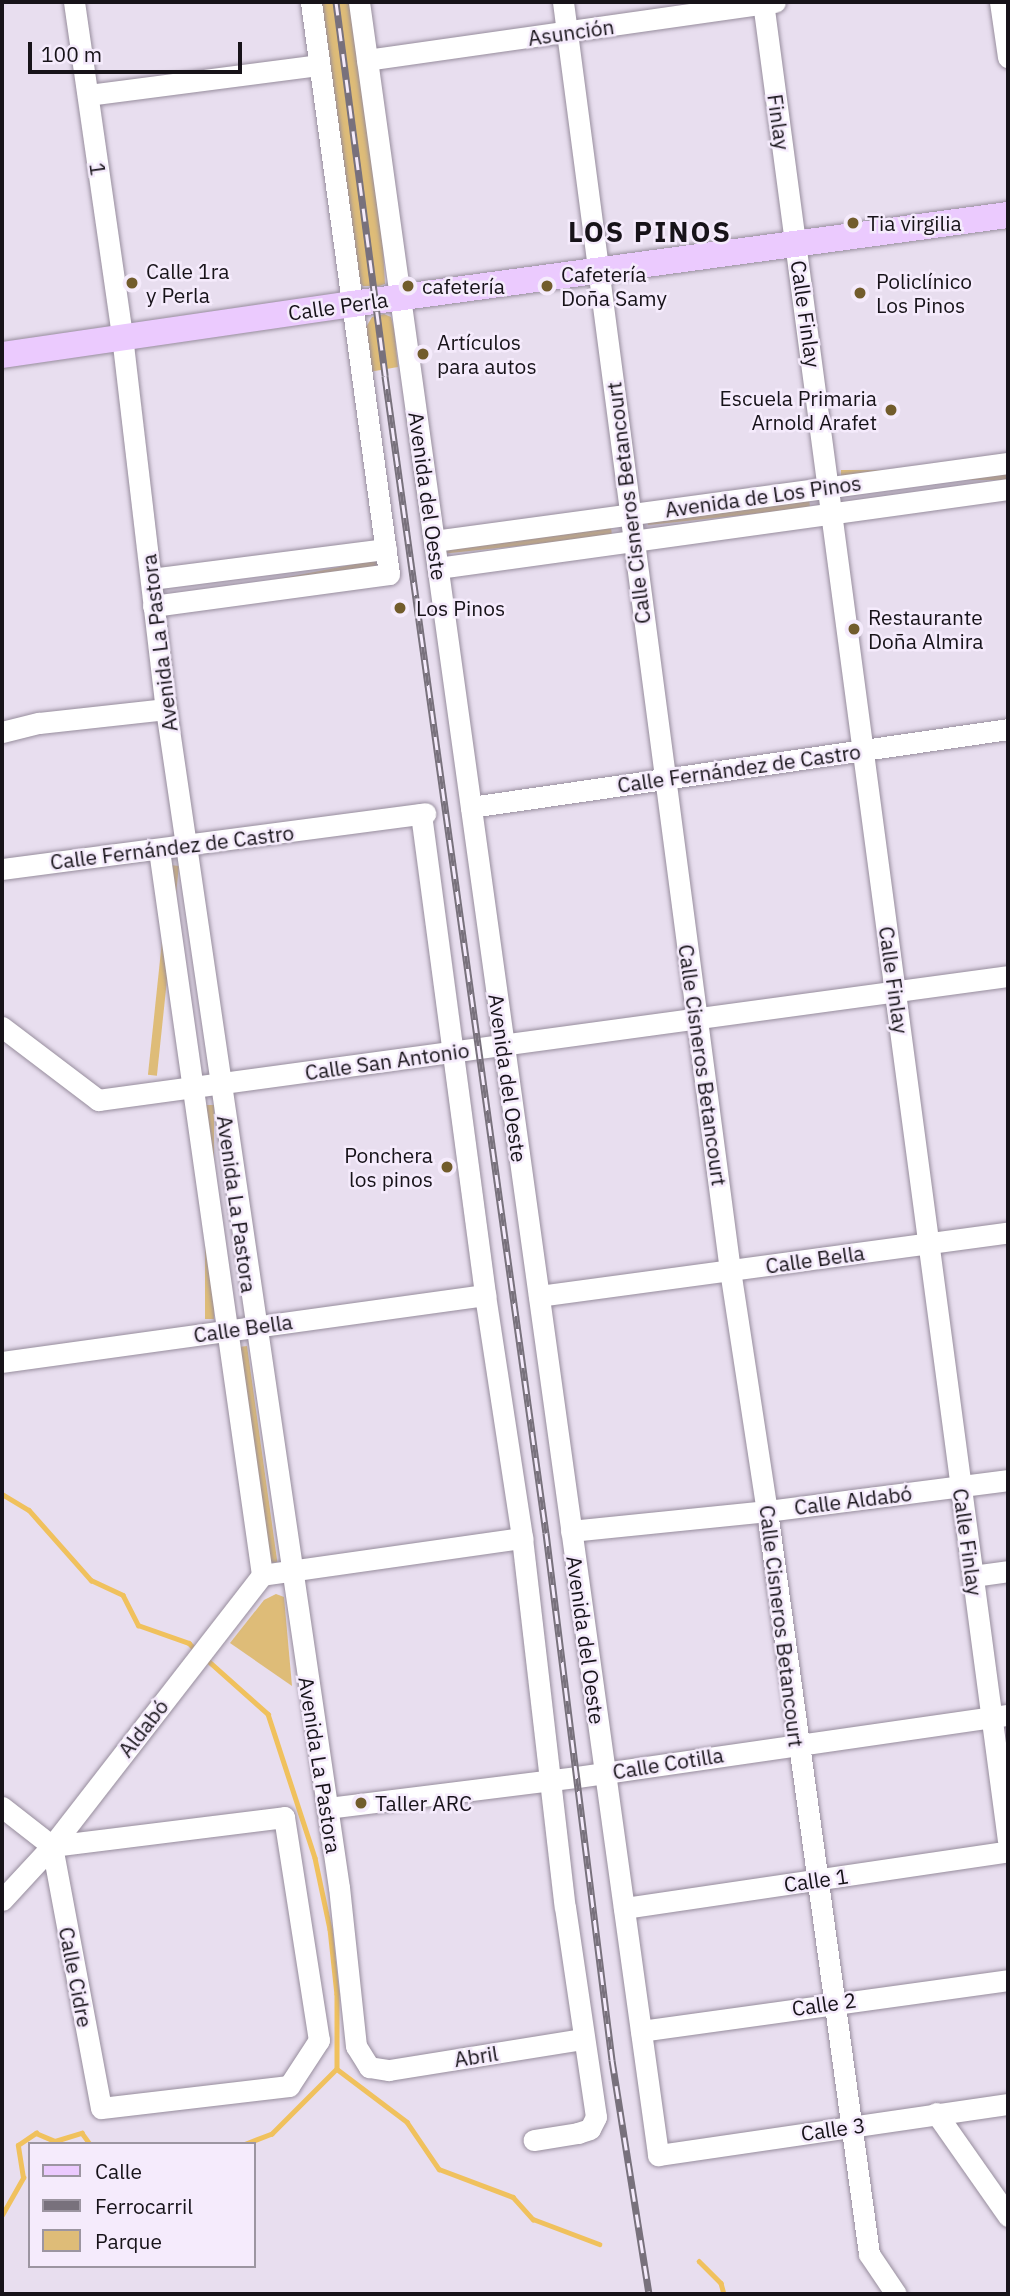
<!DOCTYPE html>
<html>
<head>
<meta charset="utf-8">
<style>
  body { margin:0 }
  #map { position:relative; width:1010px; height:2296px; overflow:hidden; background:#e8deef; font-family:"IBM Plex Sans",sans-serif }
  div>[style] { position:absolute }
  .green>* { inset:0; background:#debc78; transform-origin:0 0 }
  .stream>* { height:4.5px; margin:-2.25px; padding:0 2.25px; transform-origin:2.25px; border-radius:2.25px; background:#f0c15d }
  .roads { filter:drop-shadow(0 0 2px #978d9d) drop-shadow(0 0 2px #978d9d) }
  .minor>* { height:21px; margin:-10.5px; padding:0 10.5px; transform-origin:10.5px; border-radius:10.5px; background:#fff }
  .major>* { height:26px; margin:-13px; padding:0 13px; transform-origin:13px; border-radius:13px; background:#ebcafe }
  .rail>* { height:7px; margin-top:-3.5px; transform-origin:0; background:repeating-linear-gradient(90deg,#f5ebfc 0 13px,#78717c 0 26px); box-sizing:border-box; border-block:2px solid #78717c }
  .dots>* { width:19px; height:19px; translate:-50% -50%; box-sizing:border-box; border:4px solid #f5ebfc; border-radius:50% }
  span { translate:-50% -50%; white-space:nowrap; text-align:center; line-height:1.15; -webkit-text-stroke:5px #f5ebfc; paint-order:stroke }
  .street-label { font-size:21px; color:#171319 }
  .poi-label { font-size:21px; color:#171319 }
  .left { translate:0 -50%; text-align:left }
  .right { translate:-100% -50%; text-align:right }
  .district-label { font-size:28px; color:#171319; font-weight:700; letter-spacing:2px }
  .frame { position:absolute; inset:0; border:4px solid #171319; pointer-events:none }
  .legend { position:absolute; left:28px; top:2142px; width:228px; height:126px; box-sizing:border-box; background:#f5ebfc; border:2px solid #9c95a1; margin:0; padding:9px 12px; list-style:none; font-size:21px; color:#171319 }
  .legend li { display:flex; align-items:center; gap:14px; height:35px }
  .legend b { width:35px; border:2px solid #9c95a1 }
  .scale { position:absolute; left:28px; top:42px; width:214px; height:32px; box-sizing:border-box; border:4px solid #171319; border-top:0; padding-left:9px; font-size:21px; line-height:24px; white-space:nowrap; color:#171319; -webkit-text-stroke:5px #f5ebfc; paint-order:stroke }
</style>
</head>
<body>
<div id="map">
  <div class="green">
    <div style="clip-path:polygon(315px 2px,351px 2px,383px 248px,385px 284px,379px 286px,363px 286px,358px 281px)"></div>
    <div style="clip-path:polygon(384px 314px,391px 317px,394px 329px,398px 367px,369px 372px,365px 329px,372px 317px)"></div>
    <div style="left:1008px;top:470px;width:10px;height:167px;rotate:90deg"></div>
    <div style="left:809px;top:498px;width:10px;height:163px;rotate:84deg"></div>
    <div style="left:611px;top:527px;width:9px;height:170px;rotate:84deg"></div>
    <div style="left:376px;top:560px;width:10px;height:213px;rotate:79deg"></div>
    <div style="left:170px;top:865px;width:9px;height:211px;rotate:6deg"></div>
    <div style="left:205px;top:1105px;width:9px;height:214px"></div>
    <div style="left:247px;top:1346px;width:218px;height:8px;rotate:82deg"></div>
    <div style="clip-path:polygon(276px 1594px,284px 1597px,292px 1686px,230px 1643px,264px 1600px)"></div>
  </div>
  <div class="stream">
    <div style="left:2px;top:1494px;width:31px;rotate:31deg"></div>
    <div style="left:29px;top:1510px;width:94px;rotate:48.5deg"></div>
    <div style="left:91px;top:1580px;width:35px;rotate:25deg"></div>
    <div style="left:123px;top:1595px;width:34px;rotate:63deg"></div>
    <div style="left:138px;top:1625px;width:54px;rotate:19.4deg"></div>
    <div style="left:189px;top:1643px;width:8px;rotate:45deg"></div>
    <div style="left:204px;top:1657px;width:86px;rotate:41.7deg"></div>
    <div style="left:268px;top:1714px;width:151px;rotate:71.9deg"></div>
    <div style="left:315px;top:1858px;width:73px;rotate:78.1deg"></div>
    <div style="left:330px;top:1929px;width:65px;rotate:83.9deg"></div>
    <div style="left:337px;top:1994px;width:75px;rotate:90deg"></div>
    <div style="left:337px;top:2069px;width:92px;rotate:135deg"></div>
    <div style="left:272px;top:2134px;width:28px;rotate:159deg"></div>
    <div style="left:337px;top:2069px;width:88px;rotate:37.1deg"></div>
    <div style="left:407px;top:2122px;width:57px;rotate:55.8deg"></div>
    <div style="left:439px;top:2169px;width:79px;rotate:20.7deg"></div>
    <div style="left:513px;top:2197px;width:30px;rotate:48deg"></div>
    <div style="left:533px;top:2219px;width:71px;rotate:20.7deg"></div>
    <div style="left:2px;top:2215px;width:43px;rotate:-60.4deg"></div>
    <div style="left:23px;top:2178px;width:33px;rotate:-99deg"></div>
    <div style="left:18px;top:2145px;width:22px;rotate:-34deg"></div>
    <div style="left:36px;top:2133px;width:21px;rotate:23deg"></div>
    <div style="left:55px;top:2141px;width:28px;rotate:-17deg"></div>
    <div style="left:82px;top:2133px;width:14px;rotate:54deg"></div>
    <div style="left:699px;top:2261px;width:31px;rotate:45deg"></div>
    <div style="left:721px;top:2283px;width:11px;rotate:75deg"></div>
  </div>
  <div class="roads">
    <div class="minor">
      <div style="left:74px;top:2px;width:337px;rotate:81.8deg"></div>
      <div style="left:122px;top:336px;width:376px;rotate:83.3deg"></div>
      <div style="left:166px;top:709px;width:1191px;rotate:81.65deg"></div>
      <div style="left:339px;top:1887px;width:160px;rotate:83.9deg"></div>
      <div style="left:356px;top:2046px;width:25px;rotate:58deg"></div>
      <div style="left:369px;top:2067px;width:20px;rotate:9deg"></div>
      <div style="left:389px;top:2070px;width:195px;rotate:-9.1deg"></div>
      <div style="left:359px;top:2px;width:2174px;rotate:82.09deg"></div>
      <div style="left:658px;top:2155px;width:354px;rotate:-8.3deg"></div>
      <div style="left:563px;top:2px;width:1279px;rotate:82.5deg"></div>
      <div style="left:730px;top:1270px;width:244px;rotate:81.3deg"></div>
      <div style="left:767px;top:1511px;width:750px;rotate:82.18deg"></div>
      <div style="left:869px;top:2254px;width:48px;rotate:56deg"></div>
      <div style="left:763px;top:2px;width:1854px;rotate:82.41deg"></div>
      <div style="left:1000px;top:2px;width:56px;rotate:81.7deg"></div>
      <div style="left:367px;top:60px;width:412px;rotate:-8.1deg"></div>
      <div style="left:88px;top:95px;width:233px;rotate:-7.4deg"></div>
      <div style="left:434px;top:541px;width:579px;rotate:-7.74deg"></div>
      <div style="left:438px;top:568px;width:575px;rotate:-7.89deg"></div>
      <div style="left:151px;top:579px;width:237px;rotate:-7.3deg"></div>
      <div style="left:153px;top:606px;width:238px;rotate:-7.7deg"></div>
      <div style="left:389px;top:574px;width:577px;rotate:-97.77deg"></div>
      <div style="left:2px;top:732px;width:38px;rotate:-14deg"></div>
      <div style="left:39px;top:723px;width:128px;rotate:-6.3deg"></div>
      <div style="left:471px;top:807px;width:543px;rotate:-8.26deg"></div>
      <div style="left:421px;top:814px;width:485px;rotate:82.4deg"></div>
      <div style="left:485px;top:1295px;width:246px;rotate:81.3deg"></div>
      <div style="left:522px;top:1538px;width:371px;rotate:83.4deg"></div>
      <div style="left:565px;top:1907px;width:212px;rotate:81.6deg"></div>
      <div style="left:596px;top:2117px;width:13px;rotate:117deg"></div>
      <div style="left:590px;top:2129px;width:13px;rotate:162deg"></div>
      <div style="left:578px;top:2133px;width:45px;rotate:171deg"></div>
      <div style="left:159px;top:850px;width:732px;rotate:81.91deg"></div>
      <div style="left:2px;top:869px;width:427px;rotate:-7.5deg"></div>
      <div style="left:2px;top:1027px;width:121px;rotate:37.2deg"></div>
      <div style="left:98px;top:1100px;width:918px;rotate:-7.76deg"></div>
      <div style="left:539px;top:1296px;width:473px;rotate:-7.7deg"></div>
      <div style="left:2px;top:1362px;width:488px;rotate:-7.9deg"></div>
      <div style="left:571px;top:1531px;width:197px;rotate:-5.8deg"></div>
      <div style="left:767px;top:1511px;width:243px;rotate:-7.3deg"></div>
      <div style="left:973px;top:1576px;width:35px;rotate:-8deg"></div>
      <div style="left:2px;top:1807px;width:63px;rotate:38deg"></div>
      <div style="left:52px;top:1846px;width:234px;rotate:-7.1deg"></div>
      <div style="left:284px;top:1817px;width:226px;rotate:81.1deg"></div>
      <div style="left:319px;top:2040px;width:55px;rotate:123.1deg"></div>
      <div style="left:289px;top:2086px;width:189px;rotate:173.3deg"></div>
      <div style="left:101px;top:2108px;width:267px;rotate:-100.6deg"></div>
      <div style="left:327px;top:1808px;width:252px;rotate:-7.1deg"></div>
      <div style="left:577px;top:1777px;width:435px;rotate:-8.2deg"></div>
      <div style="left:2px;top:1900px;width:74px;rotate:-47.2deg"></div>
      <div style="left:52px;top:1846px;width:343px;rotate:-52.2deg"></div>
      <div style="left:262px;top:1575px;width:263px;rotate:-8.1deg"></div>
      <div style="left:624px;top:1908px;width:388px;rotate:-8.4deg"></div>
      <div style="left:641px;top:2031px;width:371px;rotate:-7.9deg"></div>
      <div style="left:936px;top:2113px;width:126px;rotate:55deg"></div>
    </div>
    <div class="major">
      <div style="left:2px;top:355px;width:354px;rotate:-8.3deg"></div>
      <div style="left:352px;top:304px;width:662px;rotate:-7.73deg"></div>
    </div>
  </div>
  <div class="rail">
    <div style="left:336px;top:2px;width:377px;rotate:82.5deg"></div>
    <div style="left:385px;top:376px;width:1168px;rotate:82.08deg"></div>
    <div style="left:546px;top:1533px;width:531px;rotate:82.86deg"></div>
    <div style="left:612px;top:2060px;width:237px;rotate:81deg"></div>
  </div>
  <div class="dots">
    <div style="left:853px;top:223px;background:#725c2c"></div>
    <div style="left:132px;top:283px;background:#725c2c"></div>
    <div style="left:408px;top:286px;background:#725c2c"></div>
    <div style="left:547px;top:286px;background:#725c2c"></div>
    <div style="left:860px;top:293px;background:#725c2c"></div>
    <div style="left:423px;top:354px;background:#725c2c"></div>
    <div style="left:891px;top:410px;background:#725c2c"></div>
    <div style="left:400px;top:608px;background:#725c2c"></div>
    <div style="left:854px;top:629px;background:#725c2c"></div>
    <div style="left:447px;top:1167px;background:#725c2c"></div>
    <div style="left:361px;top:1803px;background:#725c2c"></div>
  </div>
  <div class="street-label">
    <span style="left:571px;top:32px;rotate:-8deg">Asunción</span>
    <span style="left:779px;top:122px;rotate:82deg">Finlay</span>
    <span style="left:98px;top:169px;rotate:82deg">1</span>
    <span style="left:338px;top:306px;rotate:-8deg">Calle Perla</span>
    <span style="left:806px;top:314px;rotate:82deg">Calle Finlay</span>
    <span style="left:428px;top:496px;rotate:82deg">Avenida del Oeste</span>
    <span style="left:763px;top:496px;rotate:-8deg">Avenida de Los Pinos</span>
    <span style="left:628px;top:503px;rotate:-97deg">Calle Cisneros Betancourt</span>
    <span style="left:159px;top:643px;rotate:-97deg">Avenida La Pastora</span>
    <span style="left:739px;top:768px;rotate:-8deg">Calle Fernández de Castro</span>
    <span style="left:172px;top:847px;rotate:-7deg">Calle Fernández de Castro</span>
    <span style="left:894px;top:980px;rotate:82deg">Calle Finlay</span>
    <span style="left:387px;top:1061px;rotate:-8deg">Calle San Antonio</span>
    <span style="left:703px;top:1065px;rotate:82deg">Calle Cisneros Betancourt</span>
    <span style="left:508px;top:1078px;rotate:82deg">Avenida del Oeste</span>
    <span style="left:237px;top:1204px;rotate:82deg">Avenida La Pastora</span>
    <span style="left:815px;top:1259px;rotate:-8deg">Calle Bella</span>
    <span style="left:243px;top:1328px;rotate:-8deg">Calle Bella</span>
    <span style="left:853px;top:1500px;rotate:-7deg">Calle Aldabó</span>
    <span style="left:968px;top:1542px;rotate:82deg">Calle Finlay</span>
    <span style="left:782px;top:1626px;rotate:83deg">Calle Cisneros Betancourt</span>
    <span style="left:586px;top:1640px;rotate:82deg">Avenida del Oeste</span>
    <span style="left:143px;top:1728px;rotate:-52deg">Aldabó</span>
    <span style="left:668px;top:1763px;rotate:-9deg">Calle Cotilla</span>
    <span style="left:320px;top:1765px;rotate:81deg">Avenida La Pastora</span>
    <span style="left:816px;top:1880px;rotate:-8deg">Calle 1</span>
    <span style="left:76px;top:1977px;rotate:79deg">Calle Cidre</span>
    <span style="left:824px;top:2004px;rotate:-8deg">Calle 2</span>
    <span style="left:476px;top:2056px;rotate:-9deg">Abril</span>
    <span style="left:833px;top:2129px;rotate:-8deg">Calle 3</span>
  </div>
  <div class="poi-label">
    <span class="left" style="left:867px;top:223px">Tia virgilia</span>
    <span class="left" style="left:146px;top:283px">Calle 1ra<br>y Perla</span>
    <span class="left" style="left:561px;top:286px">Cafetería<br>Doña Samy</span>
    <span class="left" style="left:876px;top:293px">Policlínico<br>Los Pinos</span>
    <span class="left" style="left:422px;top:286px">cafetería</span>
    <span class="left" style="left:437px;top:354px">Artículos<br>para autos</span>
    <span class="right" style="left:877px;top:410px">Escuela Primaria<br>Arnold Arafet</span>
    <span class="left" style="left:416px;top:608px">Los Pinos</span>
    <span class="left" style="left:868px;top:629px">Restaurante<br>Doña Almira</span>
    <span class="right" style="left:433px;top:1167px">Ponchera<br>los pinos</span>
    <span class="left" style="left:375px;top:1803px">Taller ARC</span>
  </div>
  <div class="district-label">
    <span style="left:650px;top:232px">LOS PINOS</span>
  </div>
  <div class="frame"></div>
  <ul class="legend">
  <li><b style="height:9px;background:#ebcafe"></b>Calle</li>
  <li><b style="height:9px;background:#78717c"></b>Ferrocarril</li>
  <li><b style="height:19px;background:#debc78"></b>Parque</li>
  </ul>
  <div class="scale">100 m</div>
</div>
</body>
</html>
